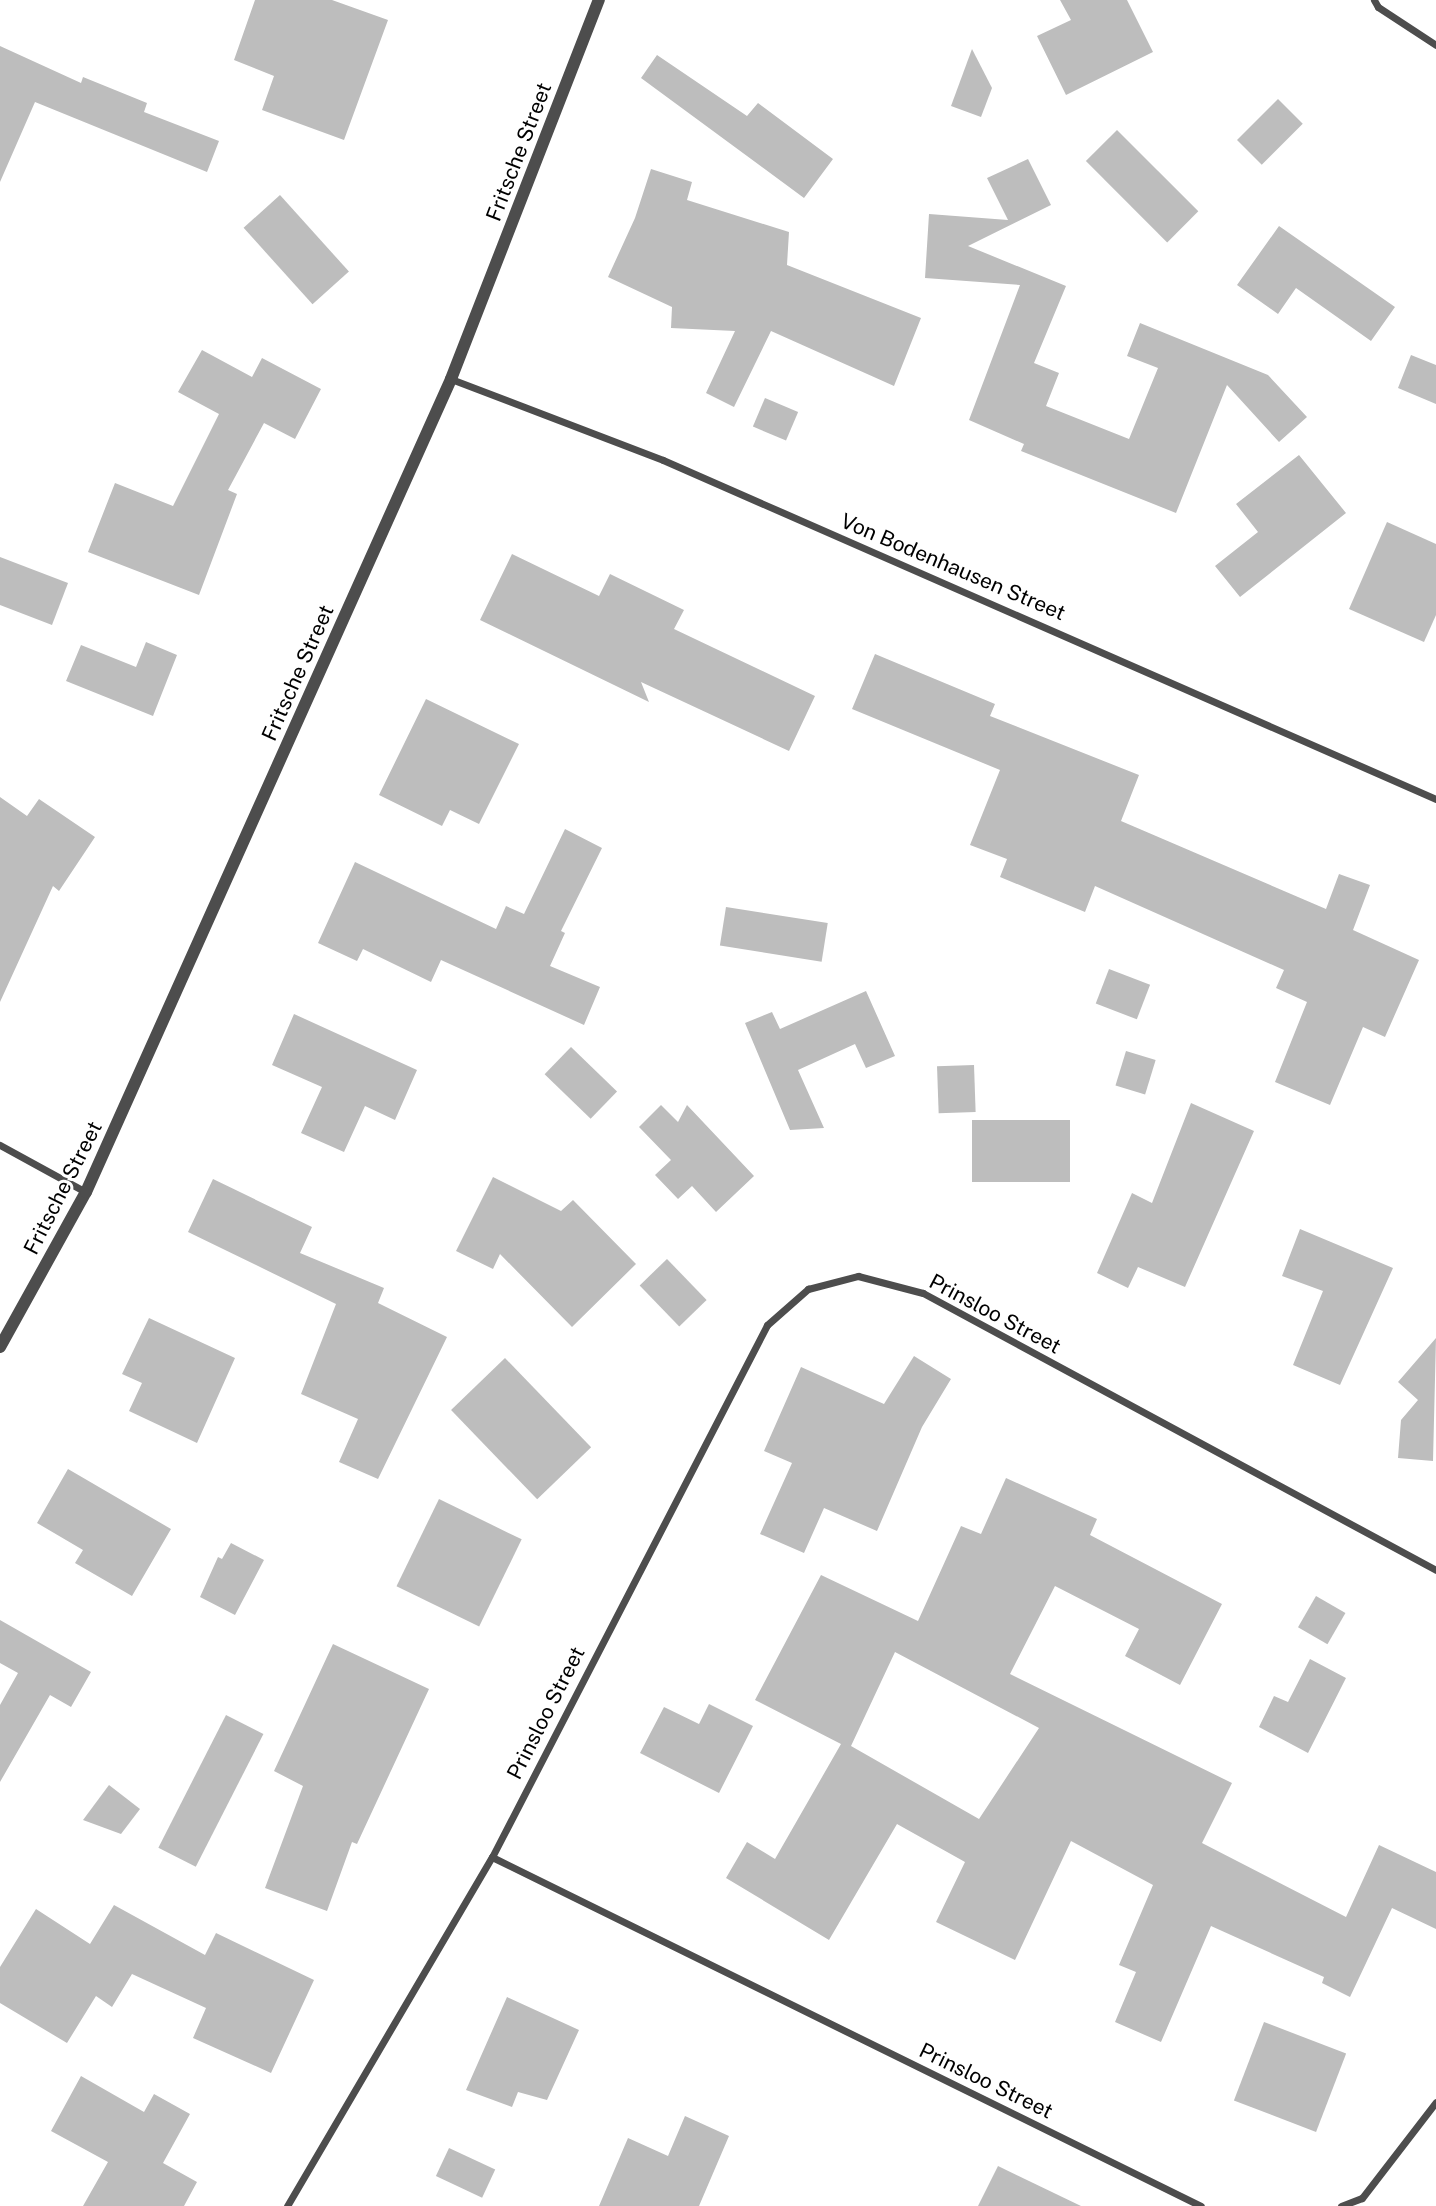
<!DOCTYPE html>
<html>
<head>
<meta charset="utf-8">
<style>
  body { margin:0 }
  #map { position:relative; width:1436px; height:2206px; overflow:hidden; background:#fff; font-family:"Public Sans",sans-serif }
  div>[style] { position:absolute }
  .building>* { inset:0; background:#bdbdbd; transform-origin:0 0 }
  .minor>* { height:7px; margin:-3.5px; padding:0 3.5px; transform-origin:3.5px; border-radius:3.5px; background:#4d4d4d }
  .tertiary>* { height:12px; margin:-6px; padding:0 6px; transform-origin:6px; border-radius:6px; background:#4d4d4d }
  span { translate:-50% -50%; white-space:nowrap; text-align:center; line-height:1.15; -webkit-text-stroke:6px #fff; paint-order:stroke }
  .street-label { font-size:21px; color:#000 }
</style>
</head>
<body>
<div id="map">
  <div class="building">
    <div style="clip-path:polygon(255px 0,332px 0,388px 20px,344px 140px,262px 110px,274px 76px,234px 60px)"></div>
    <div style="clip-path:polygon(1060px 0,1127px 0,1153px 52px,1066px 95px,1037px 36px,1071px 20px)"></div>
    <div style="clip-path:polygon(0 46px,81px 83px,83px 77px,147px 103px,144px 112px,219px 141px,207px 172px,35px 102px,0 182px)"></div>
    <div style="clip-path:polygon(972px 49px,992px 88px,981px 117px,951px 106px)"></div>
    <div style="clip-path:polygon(657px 55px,747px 116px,758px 103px,833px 159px,804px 198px,641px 78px)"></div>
    <div style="left:1278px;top:99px;width:35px;height:58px;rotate:45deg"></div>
    <div style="left:1117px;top:130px;width:115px;height:44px;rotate:45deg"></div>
    <div style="clip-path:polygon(1028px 159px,1051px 205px,968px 246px,1066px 286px,1034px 363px,1059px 373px,1046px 406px,1129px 439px,1158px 368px,1127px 356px,1140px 323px,1268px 375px,1307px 417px,1279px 442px,1227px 385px,1176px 513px,1021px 451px,1024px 444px,969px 420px,1020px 285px,925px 278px,929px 214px,1008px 220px,987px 178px)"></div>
    <div style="clip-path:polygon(651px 169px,692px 182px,687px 200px,789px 232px,787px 265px,921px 318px,894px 386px,771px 331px,734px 407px,706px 393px,735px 331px,671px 328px,672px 307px,608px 277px,635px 218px)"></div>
    <div style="left:280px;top:195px;width:103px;height:49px;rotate:48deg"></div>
    <div style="clip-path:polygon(1279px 226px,1395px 307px,1371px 341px,1296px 288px,1278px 314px,1237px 285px)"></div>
    <div style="clip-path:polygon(202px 350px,252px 377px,262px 358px,321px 389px,295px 439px,264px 423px,228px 490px,237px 494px,199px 595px,88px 552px,115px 483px,173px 506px,219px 414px,178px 392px)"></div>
    <div style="clip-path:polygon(1411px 355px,1436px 365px,1436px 404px,1398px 388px)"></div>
    <div style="left:765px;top:398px;width:36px;height:31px;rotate:23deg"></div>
    <div style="clip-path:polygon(1299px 455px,1346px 513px,1240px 597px,1215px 566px,1258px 532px,1236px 504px)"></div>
    <div style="clip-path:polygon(1387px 522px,1436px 544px,1436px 615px,1424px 642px,1349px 609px)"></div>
    <div style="clip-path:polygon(512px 554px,599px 596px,610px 574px,684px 610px,674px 629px,815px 696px,789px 751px,641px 682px,649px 702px,480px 620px)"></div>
    <div style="clip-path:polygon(0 557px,68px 583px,52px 625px,0 605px)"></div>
    <div style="clip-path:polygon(146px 642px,177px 655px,153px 716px,66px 681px,81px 645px,136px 667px)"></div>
    <div style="clip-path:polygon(875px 654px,995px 704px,990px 716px,1139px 775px,1121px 821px,1326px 909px,1339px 874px,1370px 885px,1353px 930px,1419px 960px,1385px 1037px,1363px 1027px,1330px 1105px,1275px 1082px,1307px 1002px,1276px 988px,1284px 970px,1095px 886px,1085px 912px,1000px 877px,1007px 859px,970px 845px,1000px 770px,852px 709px)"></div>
    <div style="clip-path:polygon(426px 699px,519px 744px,479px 824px,450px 810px,442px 826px,379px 795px)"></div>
    <div style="clip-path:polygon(0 797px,27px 816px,39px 799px,95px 837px,59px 891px,53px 886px,0 1002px)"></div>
    <div style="clip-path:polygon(565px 829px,602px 848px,561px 931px,565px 933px,550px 966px,600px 987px,584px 1025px,441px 960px,431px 982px,363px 949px,357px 961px,318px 943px,355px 862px,496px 929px,506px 906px,524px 914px)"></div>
    <div style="left:726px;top:907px;width:103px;height:39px;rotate:9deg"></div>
    <div style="left:1109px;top:969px;width:44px;height:37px;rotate:21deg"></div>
    <div style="clip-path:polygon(866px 991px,895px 1056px,866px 1068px,855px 1044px,798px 1070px,824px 1128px,790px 1130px,745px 1023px,772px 1012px,780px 1029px)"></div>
    <div style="clip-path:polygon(294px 1014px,417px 1070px,395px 1120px,365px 1106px,344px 1152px,301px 1133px,322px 1087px,272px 1065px)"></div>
    <div style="left:571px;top:1047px;width:64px;height:38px;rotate:44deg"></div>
    <div style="left:1126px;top:1051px;width:31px;height:36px;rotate:17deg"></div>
    <div style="left:974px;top:1065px;width:47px;height:37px;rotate:88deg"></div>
    <div style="clip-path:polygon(1191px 1103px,1254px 1131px,1185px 1287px,1138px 1267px,1128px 1288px,1097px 1273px,1132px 1193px,1152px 1203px)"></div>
    <div style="clip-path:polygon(661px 1105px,678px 1122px,687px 1105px,754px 1176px,716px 1212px,692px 1186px,678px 1199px,655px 1175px,671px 1160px,639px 1127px)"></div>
    <div style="left:972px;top:1120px;width:98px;height:62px"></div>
    <div style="clip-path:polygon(493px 1177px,561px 1211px,573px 1200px,636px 1264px,572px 1327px,500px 1254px,493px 1269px,456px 1251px)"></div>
    <div style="clip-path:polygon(213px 1179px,312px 1227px,300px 1253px,384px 1288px,378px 1303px,447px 1337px,378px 1479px,339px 1462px,358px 1419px,301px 1394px,336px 1304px,188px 1232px)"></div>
    <div style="clip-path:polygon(1300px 1229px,1393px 1268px,1340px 1385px,1293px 1365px,1323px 1291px,1282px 1276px)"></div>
    <div style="left:667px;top:1259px;width:57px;height:38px;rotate:46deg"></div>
    <div style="clip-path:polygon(149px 1318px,235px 1358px,197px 1443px,129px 1411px,142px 1383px,122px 1374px)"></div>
    <div style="clip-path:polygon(1436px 1338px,1433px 1461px,1398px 1458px,1401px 1420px,1418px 1400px,1398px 1382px)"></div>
    <div style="clip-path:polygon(914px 1356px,951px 1379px,922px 1427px,877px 1531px,824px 1508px,804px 1553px,760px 1534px,792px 1463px,764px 1451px,801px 1367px,884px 1404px)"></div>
    <div style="left:505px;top:1358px;width:124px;height:75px;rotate:46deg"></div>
    <div style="clip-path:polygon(68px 1469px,171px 1529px,132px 1596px,75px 1563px,83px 1550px,37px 1523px)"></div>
    <div style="clip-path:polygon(evenodd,1006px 1478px,1097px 1519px,1090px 1535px,1222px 1604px,1180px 1685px,1125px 1656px,1139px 1629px,1055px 1586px,1010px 1674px,1232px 1783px,1202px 1843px,1346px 1917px,1379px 1845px,1436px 1872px,1436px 1929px,1392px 1908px,1350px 1997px,1322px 1983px,1324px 1977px,1211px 1926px,1161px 2042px,1115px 2022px,1136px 1972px,1119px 1965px,1153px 1885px,1071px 1841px,1015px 1960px,936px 1922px,965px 1862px,897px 1824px,829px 1940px,726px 1878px,747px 1842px,775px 1859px,841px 1744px,755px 1700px,821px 1575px,918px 1621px,961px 1526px,981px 1534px,1006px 1478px,895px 1652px,1039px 1728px,979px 1819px,851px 1746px,895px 1652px)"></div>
    <div style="left:439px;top:1499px;width:92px;height:97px;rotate:26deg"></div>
    <div style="clip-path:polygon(231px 1543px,264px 1560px,235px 1615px,200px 1597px,218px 1557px,222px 1559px)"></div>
    <div style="left:1316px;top:1596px;width:34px;height:36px;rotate:30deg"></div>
    <div style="clip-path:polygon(0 1620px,91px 1672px,71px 1707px,50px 1695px,0 1782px,0 1705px,18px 1673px,0 1663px)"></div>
    <div style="clip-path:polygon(333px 1644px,429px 1689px,357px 1844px,352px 1842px,327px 1911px,265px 1888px,303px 1786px,274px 1771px)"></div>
    <div style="clip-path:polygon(1310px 1659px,1346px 1678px,1308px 1753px,1259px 1727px,1274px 1696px,1288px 1702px)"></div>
    <div style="clip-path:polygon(709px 1704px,753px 1726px,719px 1793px,640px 1753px,664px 1707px,699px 1724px)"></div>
    <div style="left:226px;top:1715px;width:42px;height:149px;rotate:27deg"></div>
    <div style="clip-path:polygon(109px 1785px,140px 1809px,121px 1834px,83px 1820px)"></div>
    <div style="clip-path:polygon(114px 1905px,205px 1955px,216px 1933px,314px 1980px,271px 2073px,193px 2038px,206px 2008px,132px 1974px,112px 2007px,96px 1996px,67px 2043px,0 2003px,0 1967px,36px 1909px,90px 1944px)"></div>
    <div style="clip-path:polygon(507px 1997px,579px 2030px,547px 2100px,518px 2092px,512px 2107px,466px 2090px)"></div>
    <div style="left:1264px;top:2022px;width:88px;height:84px;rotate:21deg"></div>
    <div style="clip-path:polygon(81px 2076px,144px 2112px,154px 2094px,190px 2114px,163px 2163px,197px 2182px,184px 2206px,83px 2206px,108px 2162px,51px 2131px)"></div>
    <div style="clip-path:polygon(685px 2116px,729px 2136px,699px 2206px,599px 2206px,628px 2138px,668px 2156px)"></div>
    <div style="left:449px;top:2148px;width:51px;height:31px;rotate:25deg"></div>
    <div style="clip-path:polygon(998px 2166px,1081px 2206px,978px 2206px)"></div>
  </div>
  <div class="minor">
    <div style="left:1374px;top:0;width:8px;rotate:60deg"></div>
    <div style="left:1378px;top:7px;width:69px;rotate:33.2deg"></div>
    <div style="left:451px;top:379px;width:227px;rotate:20.9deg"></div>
    <div style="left:663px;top:460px;width:844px;rotate:23.68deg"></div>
    <div style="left:0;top:1145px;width:98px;rotate:28.7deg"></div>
    <div style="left:492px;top:1857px;width:790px;rotate:26.21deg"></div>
    <div style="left:287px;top:2206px;width:405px;rotate:-59.6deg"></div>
    <div style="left:492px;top:1857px;width:599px;rotate:-62.66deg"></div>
    <div style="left:767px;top:1325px;width:55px;rotate:-41.3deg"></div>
    <div style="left:808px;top:1289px;width:52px;rotate:-14.6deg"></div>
    <div style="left:858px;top:1276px;width:67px;rotate:14.7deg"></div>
    <div style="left:923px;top:1293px;width:583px;rotate:28.37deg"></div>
    <div style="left:1341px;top:2206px;width:22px;rotate:-21deg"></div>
    <div style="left:1362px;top:2198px;width:121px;rotate:-52.4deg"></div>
  </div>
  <div class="tertiary">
    <div style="left:0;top:1347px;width:177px;rotate:-61deg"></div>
    <div style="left:86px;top:1192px;width:891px;rotate:-65.82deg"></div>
    <div style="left:451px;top:379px;width:407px;rotate:-68.7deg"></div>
  </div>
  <div class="street-label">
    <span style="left:519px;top:152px;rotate:-69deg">Fritsche Street</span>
    <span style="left:953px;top:567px;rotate:23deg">Von Bodenhausen Street</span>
    <span style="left:298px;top:673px;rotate:-66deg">Fritsche Street</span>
    <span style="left:63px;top:1188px;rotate:-63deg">Fritsche Street</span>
    <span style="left:995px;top:1314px;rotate:28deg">Prinsloo Street</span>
    <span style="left:546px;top:1713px;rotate:-63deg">Prinsloo Street</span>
    <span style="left:986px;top:2081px;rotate:26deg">Prinsloo Street</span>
  </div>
</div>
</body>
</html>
